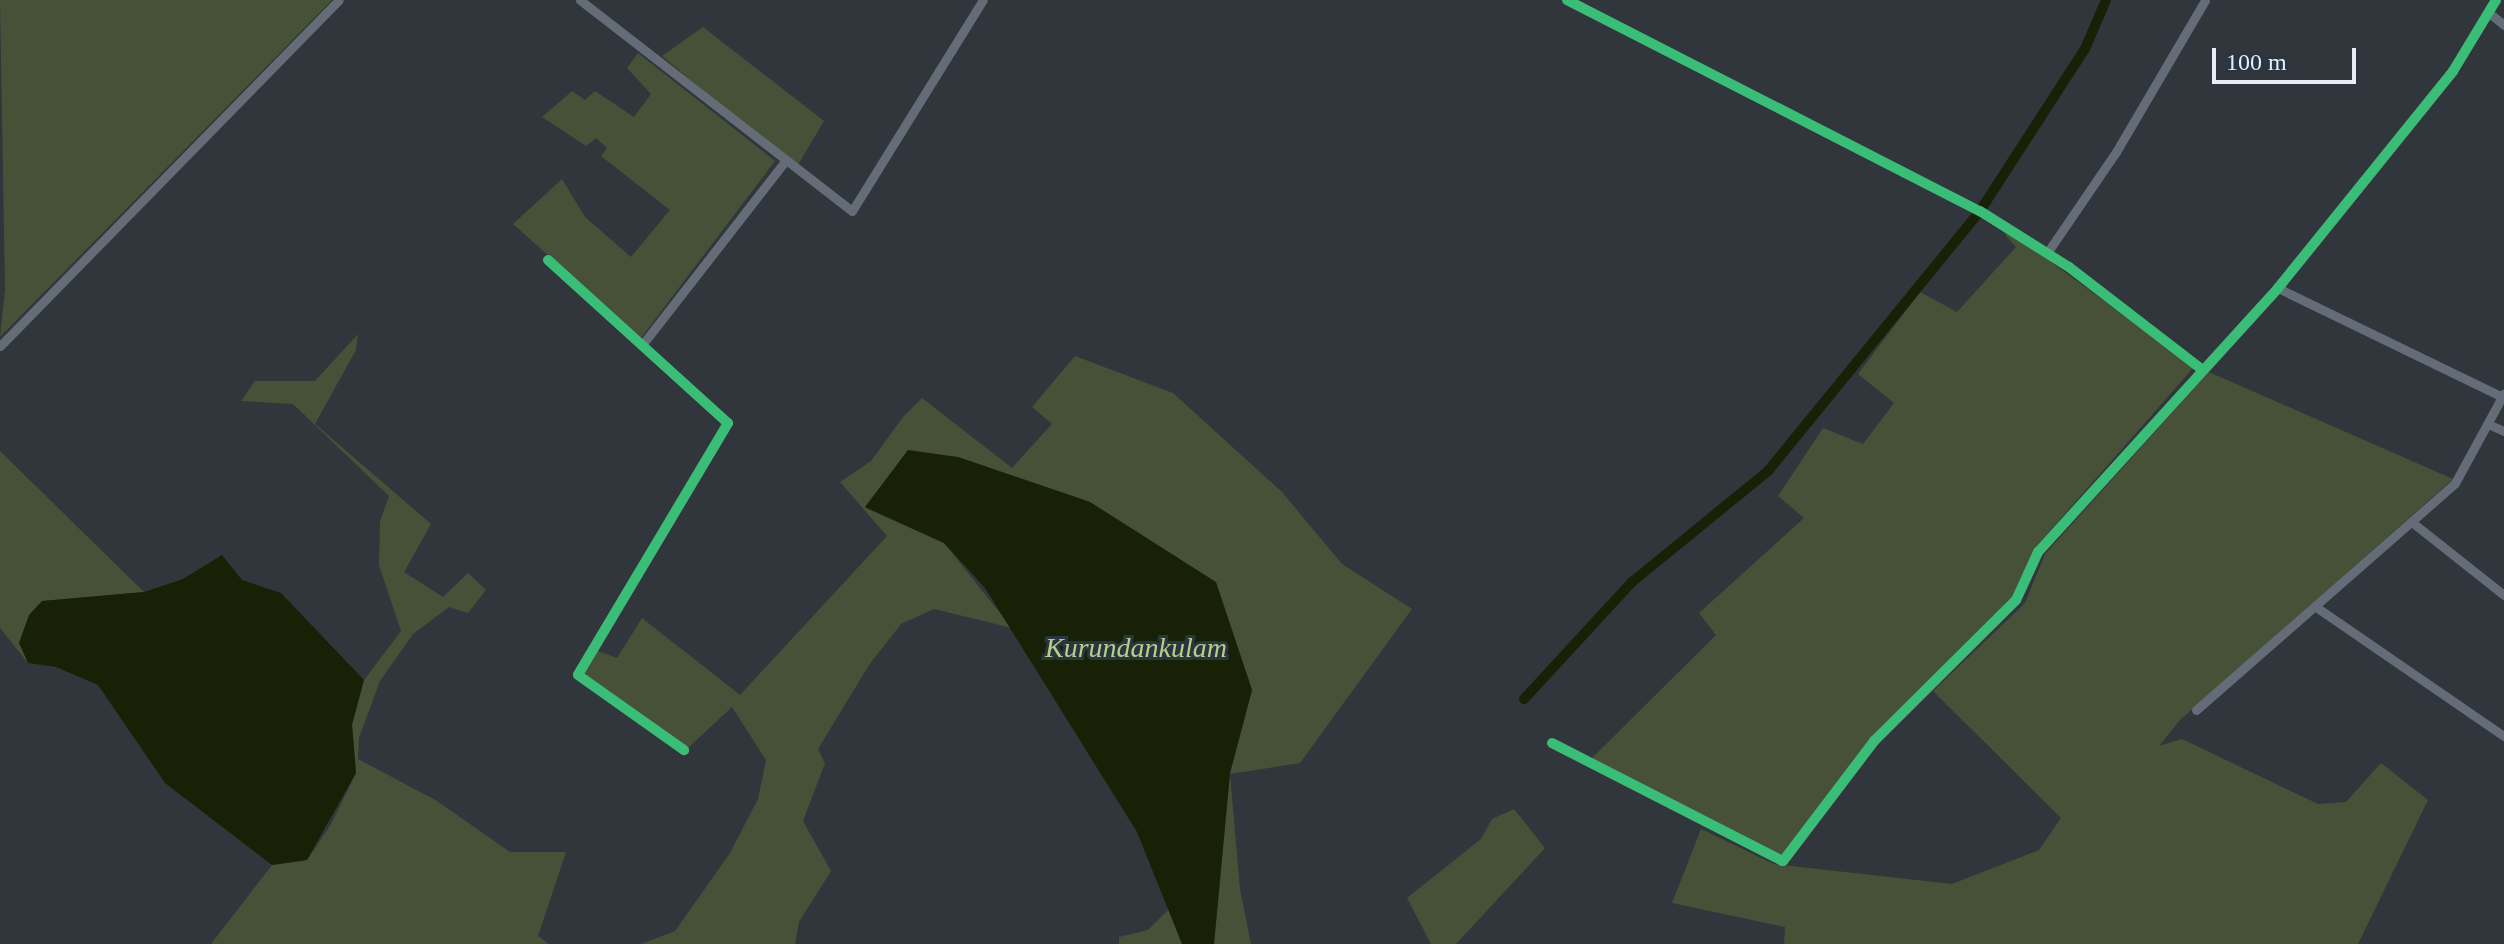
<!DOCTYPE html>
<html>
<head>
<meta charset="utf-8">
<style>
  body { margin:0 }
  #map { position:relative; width:2504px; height:944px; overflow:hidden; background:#30363c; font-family:"Times New Roman",serif }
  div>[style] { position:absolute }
  .green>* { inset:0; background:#475138 }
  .water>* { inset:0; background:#182105 }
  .canal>* { height:10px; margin:-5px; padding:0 5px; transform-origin:5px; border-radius:5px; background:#182105 }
  .street>* { height:9px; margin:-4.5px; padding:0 4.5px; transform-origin:4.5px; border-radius:4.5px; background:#646c77 }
  .cycleway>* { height:10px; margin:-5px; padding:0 5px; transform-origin:5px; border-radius:5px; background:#3abd76 }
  span { translate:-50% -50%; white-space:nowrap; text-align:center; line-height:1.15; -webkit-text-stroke:6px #2a3542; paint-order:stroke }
  .water-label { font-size:28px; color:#b7cf84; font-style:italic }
  .scale { position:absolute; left:2212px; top:48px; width:144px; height:36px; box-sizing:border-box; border:4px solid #e7eef6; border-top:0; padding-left:10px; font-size:24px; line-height:28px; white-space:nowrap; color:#e7eef6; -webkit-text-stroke:6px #2a3542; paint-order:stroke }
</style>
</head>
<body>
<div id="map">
  <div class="green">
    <div style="clip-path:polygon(0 0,332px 0,0 337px,5px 290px)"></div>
    <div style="clip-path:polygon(703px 27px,824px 121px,796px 168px,662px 56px)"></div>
    <div style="clip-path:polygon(638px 53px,775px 161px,641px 338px,513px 224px,562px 179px,585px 217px,631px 257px,670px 210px,601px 156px,607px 148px,596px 138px,586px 146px,542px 117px,572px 91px,585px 100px,595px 91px,634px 117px,651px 94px,627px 68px)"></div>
    <div style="clip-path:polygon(2009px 231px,2194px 367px,2034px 549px,2012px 597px,1872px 737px,1781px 856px,1591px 759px,1716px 635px,1699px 613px,1804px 518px,1778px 496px,1823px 428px,1863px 444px,1894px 403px,1858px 374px,1920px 292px,1957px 312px,2016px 247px,2005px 235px)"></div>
    <div style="clip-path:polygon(358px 334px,356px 350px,315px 424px,431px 524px,404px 572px,443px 597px,468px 573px,486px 590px,468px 613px,449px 607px,413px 634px,380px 681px,359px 738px,358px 759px,437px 801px,510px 852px,566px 852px,538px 936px,549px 944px,211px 944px,272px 865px,307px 860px,330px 826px,356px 773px,352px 724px,364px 680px,401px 631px,379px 565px,380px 521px,389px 496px,293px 404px,241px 401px,255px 381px,315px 381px)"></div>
    <div style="clip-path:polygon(1075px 356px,1173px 393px,1282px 492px,1342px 564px,1412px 609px,1300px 763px,1230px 774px,1240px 889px,1251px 944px,1214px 944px,1230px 773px,1252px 690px,1216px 583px,1090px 502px,958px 457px,866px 508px,944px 543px,1012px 628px,934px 609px,901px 624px,869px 665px,818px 749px,825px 763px,803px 821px,831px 871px,799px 922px,795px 944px,641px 944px,675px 931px,730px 853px,758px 799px,766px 760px,732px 707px,688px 748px,583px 674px,598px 651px,617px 658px,642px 618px,740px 695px,887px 536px,840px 482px,871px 461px,903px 417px,922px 398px,1012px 468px,1052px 424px,1032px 407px)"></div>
    <div style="clip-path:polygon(2209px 372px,2453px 479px,2180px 720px,2159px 746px,2182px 739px,2318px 804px,2346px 802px,2381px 763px,2428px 800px,2358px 944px,1784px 944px,1785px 927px,1672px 903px,1701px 829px,1774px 864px,1952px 884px,2039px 850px,2061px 818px,1933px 691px,2025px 603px,2045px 554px)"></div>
    <div style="clip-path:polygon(0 451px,144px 592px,42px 601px,20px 643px,28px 663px,0 628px)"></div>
    <div style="clip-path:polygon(1514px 809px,1545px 848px,1456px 944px,1431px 944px,1407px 898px,1481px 839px,1492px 819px)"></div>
    <div style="clip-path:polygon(1170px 908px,1182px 944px,1119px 944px,1119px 937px,1148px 930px)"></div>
  </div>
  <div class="water">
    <div style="clip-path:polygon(908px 450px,958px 457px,1090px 502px,1216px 582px,1252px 690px,1230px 773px,1214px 944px,1182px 944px,1137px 832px,985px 588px,944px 543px,865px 507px)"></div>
    <div style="clip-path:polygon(222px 555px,242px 580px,281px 593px,364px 680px,352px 725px,356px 773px,307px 860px,272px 865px,165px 783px,98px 685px,56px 667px,28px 663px,19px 643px,29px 615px,42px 601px,144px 592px,183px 579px)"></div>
  </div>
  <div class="canal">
    <div style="left:1524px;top:699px;width:159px;rotate:-47.3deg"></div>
    <div style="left:1632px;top:582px;width:176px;rotate:-39.2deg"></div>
    <div style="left:1768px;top:471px;width:335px;rotate:-50.8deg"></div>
    <div style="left:1980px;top:211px;width:193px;rotate:-57.1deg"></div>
    <div style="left:2085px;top:49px;width:53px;rotate:-66.8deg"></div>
  </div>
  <div class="street">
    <div style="left:580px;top:0;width:344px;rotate:37.8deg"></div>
    <div style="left:852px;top:211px;width:248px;rotate:-58.2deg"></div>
    <div style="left:1567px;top:0;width:464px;rotate:27.1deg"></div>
    <div style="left:1980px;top:211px;width:105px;rotate:32.2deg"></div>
    <div style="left:2069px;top:267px;width:165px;rotate:37.6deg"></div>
    <div style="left:2488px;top:12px;width:21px;rotate:39deg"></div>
    <div style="left:2047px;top:253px;width:122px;rotate:-55.7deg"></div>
    <div style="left:2116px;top:152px;width:176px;rotate:-59.6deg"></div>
    <div style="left:548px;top:260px;width:243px;rotate:42.2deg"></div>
    <div style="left:728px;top:423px;width:293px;rotate:120.8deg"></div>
    <div style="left:578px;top:675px;width:130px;rotate:35.3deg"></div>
    <div style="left:2278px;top:288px;width:249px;rotate:25.9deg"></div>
    <div style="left:642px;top:345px;width:234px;rotate:-52.1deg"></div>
    <div style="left:0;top:346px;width:484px;rotate:-45.6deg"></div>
    <div style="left:2488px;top:424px;width:17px;rotate:24deg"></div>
    <div style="left:2413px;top:523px;width:116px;rotate:38.4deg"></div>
    <div style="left:2316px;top:607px;width:228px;rotate:34.5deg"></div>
    <div style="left:2196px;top:710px;width:344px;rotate:-41.2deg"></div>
    <div style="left:2455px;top:483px;width:102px;rotate:-61.4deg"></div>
    <div style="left:1552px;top:743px;width:259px;rotate:27.1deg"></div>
    <div style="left:1783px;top:861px;width:151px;rotate:-52.8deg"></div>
    <div style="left:1874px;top:741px;width:200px;rotate:-44.8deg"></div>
    <div style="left:2016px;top:600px;width:53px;rotate:-65.4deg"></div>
    <div style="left:2038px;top:552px;width:357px;rotate:-47.7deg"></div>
    <div style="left:2278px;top:288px;width:279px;rotate:-51.1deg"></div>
    <div style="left:2453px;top:71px;width:83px;rotate:-58.8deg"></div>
  </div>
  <div class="cycleway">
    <div style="left:1567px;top:0;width:464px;rotate:27.1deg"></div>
    <div style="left:1980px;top:211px;width:105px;rotate:32.2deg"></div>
    <div style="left:2069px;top:267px;width:165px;rotate:37.6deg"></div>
    <div style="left:548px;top:260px;width:243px;rotate:42.2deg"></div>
    <div style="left:728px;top:423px;width:293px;rotate:120.8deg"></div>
    <div style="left:578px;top:675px;width:130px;rotate:35.3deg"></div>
    <div style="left:1552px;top:743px;width:259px;rotate:27.1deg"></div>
    <div style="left:1783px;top:861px;width:151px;rotate:-52.8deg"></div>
    <div style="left:1874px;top:741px;width:200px;rotate:-44.8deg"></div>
    <div style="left:2016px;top:600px;width:53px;rotate:-65.4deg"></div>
    <div style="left:2038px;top:552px;width:357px;rotate:-47.7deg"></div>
    <div style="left:2278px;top:288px;width:279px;rotate:-51.1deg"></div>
    <div style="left:2453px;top:71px;width:83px;rotate:-58.8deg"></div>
  </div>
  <div class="water-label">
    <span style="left:1136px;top:648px">Kurundankulam</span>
  </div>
  <div class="scale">100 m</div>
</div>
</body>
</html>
